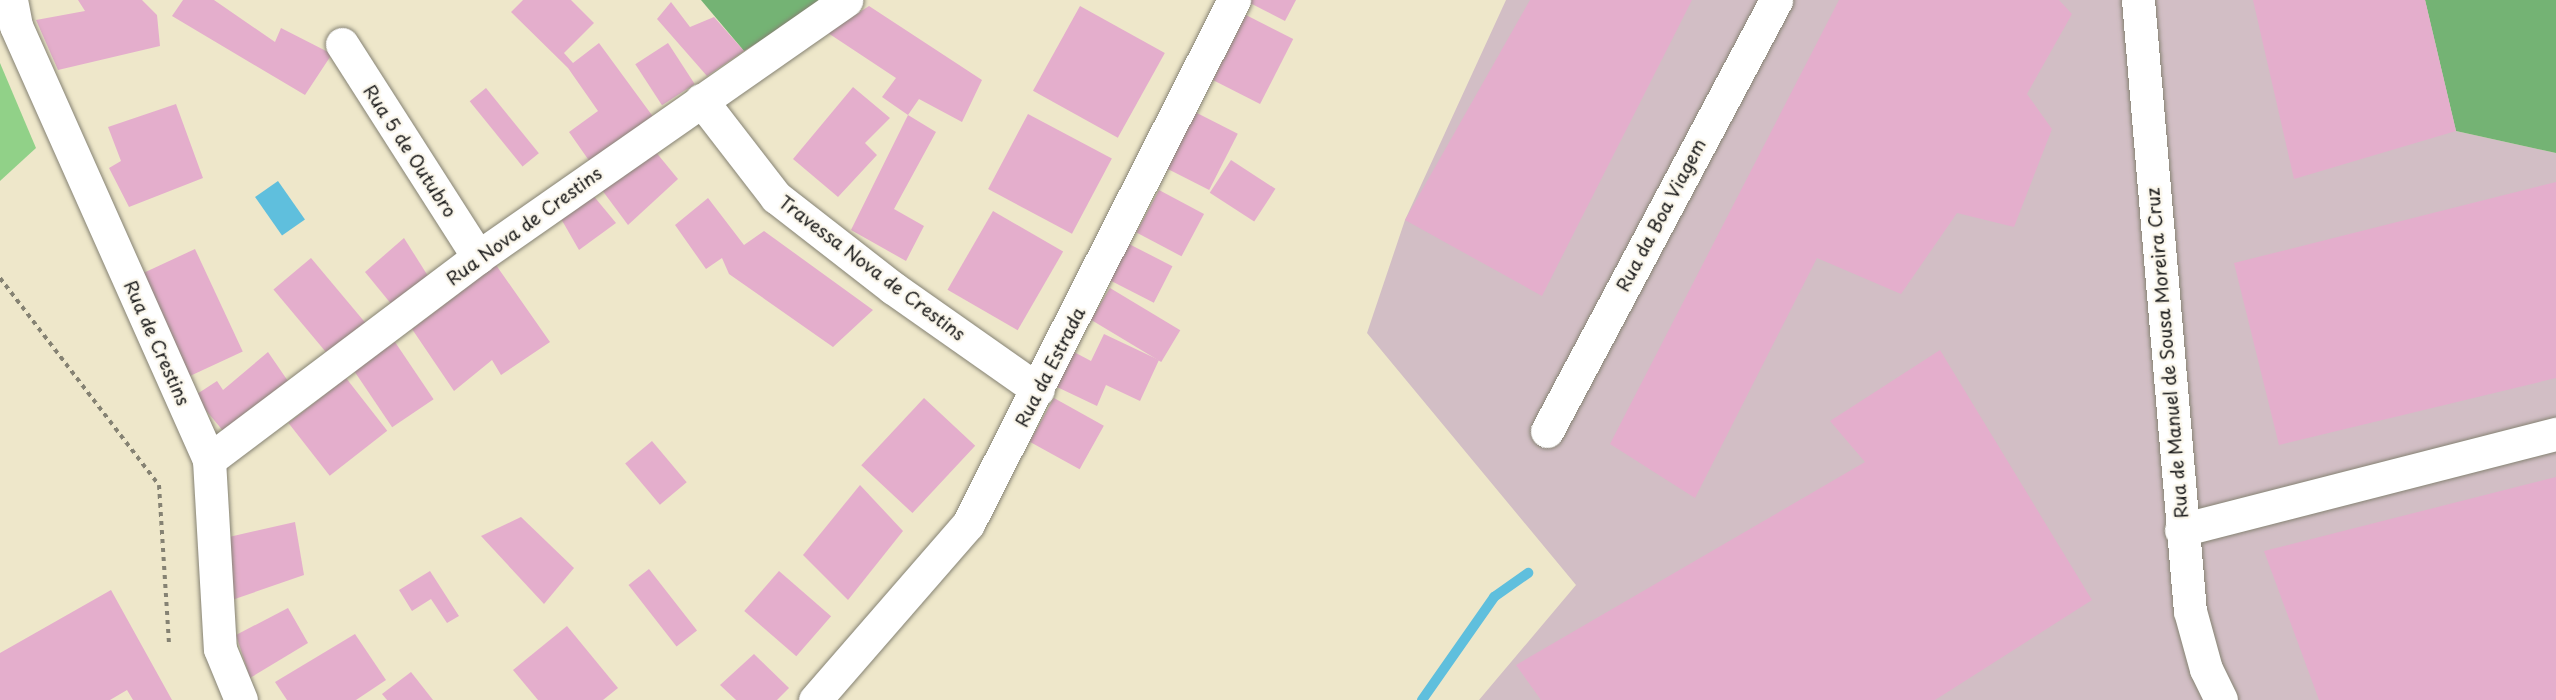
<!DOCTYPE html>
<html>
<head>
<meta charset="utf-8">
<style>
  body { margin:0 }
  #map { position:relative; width:2556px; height:700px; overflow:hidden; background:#eee7ca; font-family:"Playpen Sans",sans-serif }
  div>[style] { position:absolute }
  .industrial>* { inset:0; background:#d2bec5 }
  .green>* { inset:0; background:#91d188 }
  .forest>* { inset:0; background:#74b374 }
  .water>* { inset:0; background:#5fbfdd; transform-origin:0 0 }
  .stream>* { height:10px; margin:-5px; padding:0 5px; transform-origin:5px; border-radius:5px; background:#5fbfdd }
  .building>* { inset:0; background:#e4aecc; transform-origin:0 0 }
  .path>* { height:4px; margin-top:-2px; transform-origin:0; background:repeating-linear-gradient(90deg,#858273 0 4.5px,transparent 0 9px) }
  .roads { filter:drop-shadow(0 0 2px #858273) drop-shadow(0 0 2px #858273) }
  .minor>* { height:33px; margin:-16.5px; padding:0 16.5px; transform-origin:16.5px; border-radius:16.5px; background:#fff }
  span { translate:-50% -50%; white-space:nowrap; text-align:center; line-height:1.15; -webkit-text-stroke:5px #fbf7ec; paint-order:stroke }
  .street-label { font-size:18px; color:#1c1c1c }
</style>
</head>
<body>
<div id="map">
  <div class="industrial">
    <div style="clip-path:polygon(1506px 0,2425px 0,2456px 131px,2556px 153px,2556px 700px,1479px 700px,1576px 585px,1367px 333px,1405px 220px)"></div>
  </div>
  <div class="green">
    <div style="clip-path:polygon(0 63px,36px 148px,0 181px)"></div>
  </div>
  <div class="forest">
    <div style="clip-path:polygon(701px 0,826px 0,744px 51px)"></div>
    <div style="clip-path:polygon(2425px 0,2556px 0,2556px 153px,2456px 131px)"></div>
  </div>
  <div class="water">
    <div style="left:278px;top:181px;width:47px;height:28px;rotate:55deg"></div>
  </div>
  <div class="stream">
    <div style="left:1422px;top:700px;width:126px;rotate:-55deg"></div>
    <div style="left:1494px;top:597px;width:42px;rotate:-35.2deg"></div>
  </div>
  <div class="building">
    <div style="clip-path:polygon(78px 0,142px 0,157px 15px,160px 46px,58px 70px,36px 20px,85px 11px)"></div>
    <div style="clip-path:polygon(183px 0,214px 0,275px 42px,281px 28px,332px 54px,305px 95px,172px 16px)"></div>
    <div style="clip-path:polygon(523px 0,571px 0,594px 23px,564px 53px,573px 63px,599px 43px,654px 118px,590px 162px,569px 132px,598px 111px,568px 68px,511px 12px)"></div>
    <div style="clip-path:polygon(1244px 0,1296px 0,1285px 21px)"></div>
    <div style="clip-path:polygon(1530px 0,1692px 0,1542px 296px,1405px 220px)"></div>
    <div style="clip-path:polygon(1839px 0,2059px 0,2072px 14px,2027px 94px,2052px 129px,2014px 227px,1957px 213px,1901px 294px,1817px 258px,1695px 498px,1610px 444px)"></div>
    <div style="clip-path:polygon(2253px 0,2425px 0,2456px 131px,2294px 179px)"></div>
    <div style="clip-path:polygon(671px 2px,690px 27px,714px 17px,744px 51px,707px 76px,657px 19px)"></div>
    <div style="clip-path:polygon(869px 6px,982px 80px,962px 122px,919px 99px,908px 115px,882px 97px,896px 78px,828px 33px)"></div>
    <div style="left:1080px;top:6px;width:97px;height:97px;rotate:29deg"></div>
    <div style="left:1246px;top:15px;width:53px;height:73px;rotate:27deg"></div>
    <div style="left:668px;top:43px;width:49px;height:39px;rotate:57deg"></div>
    <div style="clip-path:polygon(853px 87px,890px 118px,865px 143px,877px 155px,838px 197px,793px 159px)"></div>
    <div style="left:486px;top:88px;width:84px;height:21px;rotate:51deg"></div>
    <div style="clip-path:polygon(176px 104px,203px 178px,129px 207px,109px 168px,121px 161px,108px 127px)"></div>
    <div style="left:1195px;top:112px;width:48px;height:63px;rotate:27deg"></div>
    <div style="left:1028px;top:114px;width:95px;height:85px;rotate:28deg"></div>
    <div style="clip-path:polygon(908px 115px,936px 132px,894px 209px,924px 226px,906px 261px,851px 230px)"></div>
    <div style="clip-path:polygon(655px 151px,678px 179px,628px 225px,602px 190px)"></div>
    <div style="left:1231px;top:160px;width:53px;height:39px;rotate:33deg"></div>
    <div style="clip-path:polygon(2556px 182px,2556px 378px,2279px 445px,2234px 263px)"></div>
    <div style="left:1159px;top:190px;width:51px;height:48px;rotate:28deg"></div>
    <div style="clip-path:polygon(592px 194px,616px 223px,579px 250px,560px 217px)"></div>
    <div style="clip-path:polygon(708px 198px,744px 245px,764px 231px,873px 310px,833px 347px,729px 274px,722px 258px,706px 269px,675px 225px)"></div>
    <div style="left:993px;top:211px;width:81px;height:91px;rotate:30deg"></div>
    <div style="clip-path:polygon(404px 238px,428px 276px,392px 305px,365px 272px)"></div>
    <div style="left:1127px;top:243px;width:51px;height:41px;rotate:27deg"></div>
    <div style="left:195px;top:249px;width:113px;height:60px;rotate:65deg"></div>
    <div style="left:311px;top:258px;width:91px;height:49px;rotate:50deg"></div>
    <div style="clip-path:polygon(496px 265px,550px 342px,501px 375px,492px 360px,454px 391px,412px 329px)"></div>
    <div style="left:1110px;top:288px;width:82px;height:37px;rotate:31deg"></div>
    <div style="clip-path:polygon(1104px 334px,1159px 360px,1140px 401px,1106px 385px,1097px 406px,1057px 387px,1074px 352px,1091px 361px)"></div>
    <div style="left:395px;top:342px;width:69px;height:50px;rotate:56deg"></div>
    <div style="clip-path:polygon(1940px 350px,2092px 600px,1935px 700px,1541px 700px,1516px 665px,1865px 462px,1830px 421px)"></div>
    <div style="clip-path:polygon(268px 352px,290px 384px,224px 432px,194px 396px,217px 381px,223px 390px)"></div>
    <div style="left:346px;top:378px;width:67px;height:73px;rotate:52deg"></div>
    <div style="left:924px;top:398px;width:70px;height:92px;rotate:43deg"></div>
    <div style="left:1054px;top:398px;width:57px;height:50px;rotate:29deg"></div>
    <div style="left:652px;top:441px;width:54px;height:35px;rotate:50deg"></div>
    <div style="clip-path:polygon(2556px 477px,2556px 700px,2319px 700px,2264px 551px)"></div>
    <div style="clip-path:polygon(860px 485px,903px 531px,848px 600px,803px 555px)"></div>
    <div style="clip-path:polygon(521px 517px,574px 568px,544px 604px,481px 536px)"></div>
    <div style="clip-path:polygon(295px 522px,304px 575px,232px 600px,229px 537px)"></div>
    <div style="left:649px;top:569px;width:78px;height:26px;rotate:52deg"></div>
    <div style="clip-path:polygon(430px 571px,459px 616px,447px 623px,431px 599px,412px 611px,399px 590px)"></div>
    <div style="left:779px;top:571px;width:69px;height:53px;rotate:41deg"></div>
    <div style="clip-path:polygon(111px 590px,172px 700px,133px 700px,127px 690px,110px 700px,0 700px,0 653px)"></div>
    <div style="clip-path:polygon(288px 608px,308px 643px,250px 678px,236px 635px)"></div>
    <div style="clip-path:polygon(567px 626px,618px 688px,603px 700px,538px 700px,513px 670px)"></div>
    <div style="clip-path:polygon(355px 634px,386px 680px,356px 700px,287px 700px,275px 682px)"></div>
    <div style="clip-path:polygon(754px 654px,789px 688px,777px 700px,736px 700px,720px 685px)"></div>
    <div style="clip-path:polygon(411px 672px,433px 700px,387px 700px,382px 694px)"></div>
  </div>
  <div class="path">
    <div style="left:0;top:278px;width:261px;rotate:52.5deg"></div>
    <div style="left:159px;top:485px;width:158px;rotate:86.4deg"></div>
  </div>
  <div class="roads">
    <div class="minor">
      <div style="left:11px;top:0;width:26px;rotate:79deg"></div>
      <div style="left:16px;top:26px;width:475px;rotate:66deg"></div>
      <div style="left:209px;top:460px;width:189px;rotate:86.7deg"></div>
      <div style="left:220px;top:649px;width:55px;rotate:67.6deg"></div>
      <div style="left:2138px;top:0;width:613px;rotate:85.14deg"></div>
      <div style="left:2190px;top:611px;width:60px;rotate:74.6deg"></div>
      <div style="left:2206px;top:669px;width:34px;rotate:64deg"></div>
      <div style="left:342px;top:44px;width:253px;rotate:57.4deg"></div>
      <div style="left:701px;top:100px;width:123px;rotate:52.3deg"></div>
      <div style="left:776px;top:197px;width:148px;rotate:37.9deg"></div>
      <div style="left:893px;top:288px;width:177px;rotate:35.1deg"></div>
      <div style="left:1547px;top:431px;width:488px;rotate:-62deg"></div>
      <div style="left:209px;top:460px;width:337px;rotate:-37deg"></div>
      <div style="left:478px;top:257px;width:449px;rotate:-34.9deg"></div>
      <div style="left:2181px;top:530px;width:387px;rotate:-14.4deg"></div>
      <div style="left:815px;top:700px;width:233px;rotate:-49deg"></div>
      <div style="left:968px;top:524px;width:588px;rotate:-63.09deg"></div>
    </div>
  </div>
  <div class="street-label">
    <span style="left:410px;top:151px;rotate:57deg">Rua 5 de Outubro</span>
    <span style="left:1661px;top:215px;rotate:-62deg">Rua da Boa Viagem</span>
    <span style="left:524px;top:226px;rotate:-36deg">Rua Nova de Crestins</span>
    <span style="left:872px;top:268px;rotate:37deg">Travessa Nova de Crestins</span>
    <span style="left:157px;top:343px;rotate:66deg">Rua de Crestins</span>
    <span style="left:2167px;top:353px;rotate:-95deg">Rua de Manuel de Sousa Moreira Cruz</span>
    <span style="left:1050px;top:367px;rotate:-63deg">Rua da Estrada</span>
  </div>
</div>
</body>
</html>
